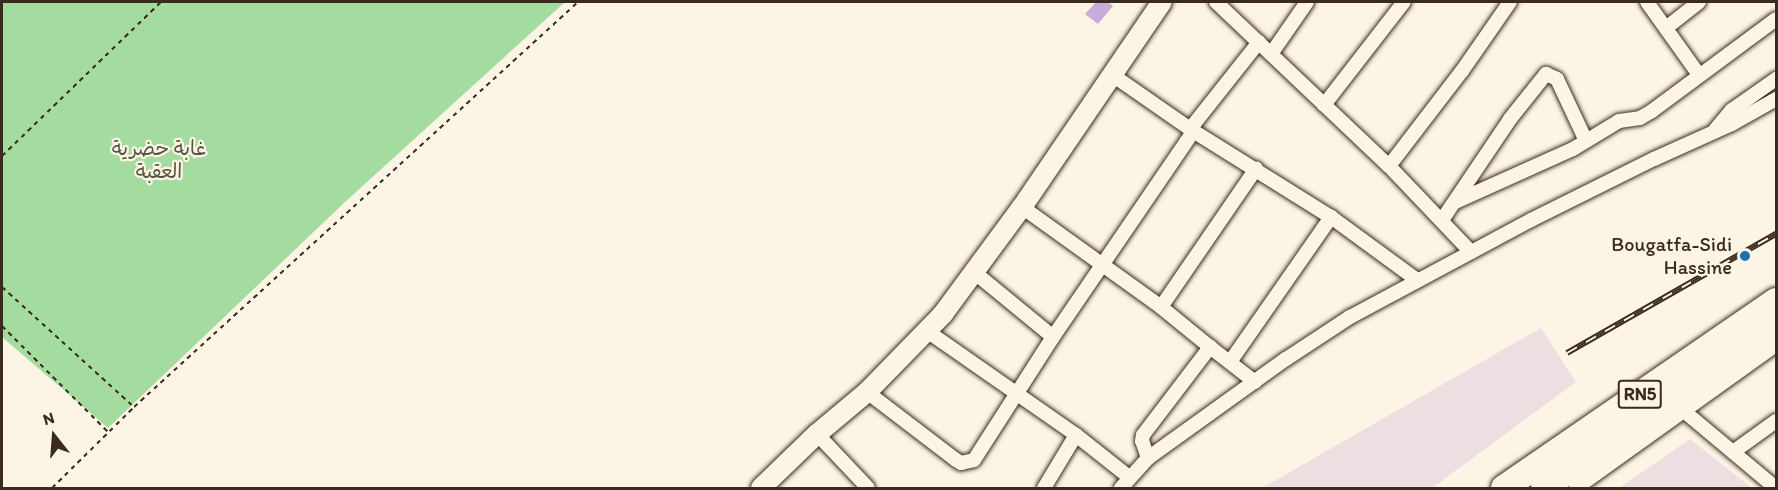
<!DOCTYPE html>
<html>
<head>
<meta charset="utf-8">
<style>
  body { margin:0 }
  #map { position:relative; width:1778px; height:490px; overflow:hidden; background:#fcf5e5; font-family:Itim,"Playpen Sans Arabic",sans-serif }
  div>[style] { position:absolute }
  .built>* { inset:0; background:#eddfe1 }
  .green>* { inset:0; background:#a4db9f }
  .building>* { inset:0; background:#c9acd9 }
  .path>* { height:2px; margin-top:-1px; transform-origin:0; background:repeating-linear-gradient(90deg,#3b2a1e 0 4.5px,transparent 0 9px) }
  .roads { filter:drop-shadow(0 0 2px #3b2a1e) drop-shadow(0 0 2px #3b2a1e) }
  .street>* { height:14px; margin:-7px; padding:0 7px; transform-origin:7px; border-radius:7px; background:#fcf5e5 }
  .secondary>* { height:20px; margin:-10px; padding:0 10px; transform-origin:10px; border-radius:10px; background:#fcf5e5 }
  .highway>* { height:26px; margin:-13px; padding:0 13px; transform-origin:13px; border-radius:13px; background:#fcf5e5 }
  .rail>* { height:6px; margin-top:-3px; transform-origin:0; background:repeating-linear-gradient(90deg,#fcf5e5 0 11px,#3b2a1e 0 22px); box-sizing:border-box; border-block:2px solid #3b2a1e }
  .dots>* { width:16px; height:16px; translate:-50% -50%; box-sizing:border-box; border:3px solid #fcf5e5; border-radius:50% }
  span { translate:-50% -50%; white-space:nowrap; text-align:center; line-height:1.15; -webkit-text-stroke:4.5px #fcf5e5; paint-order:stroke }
  .shield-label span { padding:2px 4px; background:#fcf5e5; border:2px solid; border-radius:4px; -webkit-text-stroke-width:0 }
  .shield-label { font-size:18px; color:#3b2a1e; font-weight:700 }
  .park-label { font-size:20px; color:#55563e }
  .poi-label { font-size:20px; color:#3b2a1e }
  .right { translate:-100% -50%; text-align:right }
  .frame { position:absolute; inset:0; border:3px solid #3b2a1e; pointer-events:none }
  .north { position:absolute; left:24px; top:406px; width:60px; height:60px; -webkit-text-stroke:4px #fcf5e5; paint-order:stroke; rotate:343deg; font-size:16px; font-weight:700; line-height:24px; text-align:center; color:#3b2a1e }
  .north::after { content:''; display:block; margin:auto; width:21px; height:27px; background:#3b2a1e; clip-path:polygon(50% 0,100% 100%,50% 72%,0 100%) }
</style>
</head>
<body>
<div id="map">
  <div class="built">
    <div style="clip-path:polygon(1541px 328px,1576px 382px,1432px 488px,1262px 488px)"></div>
    <div style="clip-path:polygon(1690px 439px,1752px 488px,1619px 488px)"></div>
  </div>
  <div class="green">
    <div style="clip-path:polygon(2px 2px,565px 2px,345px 202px,108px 428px,2px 337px)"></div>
  </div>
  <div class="building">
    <div style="clip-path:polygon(1096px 2px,1108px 2px,1113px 6px,1098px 24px,1085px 14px)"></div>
  </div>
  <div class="path">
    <div style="left:2px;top:156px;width:221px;rotate:-44.1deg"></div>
    <div style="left:2px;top:287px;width:178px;rotate:42.3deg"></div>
    <div style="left:2px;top:326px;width:151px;rotate:45deg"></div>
    <div style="left:52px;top:488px;width:115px;rotate:-44.6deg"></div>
    <div style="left:134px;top:407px;width:601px;rotate:-42.37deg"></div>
  </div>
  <div class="roads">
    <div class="street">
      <div style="left:1216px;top:2px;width:238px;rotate:43.5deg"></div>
      <div style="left:1389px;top:166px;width:119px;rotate:46.4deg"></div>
      <div style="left:1647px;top:2px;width:90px;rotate:54.5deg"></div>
      <div style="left:1666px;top:28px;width:42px;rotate:-38.2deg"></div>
      <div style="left:1271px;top:54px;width:63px;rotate:-55.3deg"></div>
      <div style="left:1111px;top:74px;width:96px;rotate:34.8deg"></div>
      <div style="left:1190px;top:129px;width:166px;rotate:32deg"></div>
      <div style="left:1331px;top:217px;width:107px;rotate:36.2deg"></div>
      <div style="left:1324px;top:105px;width:130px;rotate:-52.2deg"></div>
      <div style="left:1190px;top:129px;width:111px;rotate:-51.6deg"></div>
      <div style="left:1715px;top:130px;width:26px;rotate:-50deg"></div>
      <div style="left:1732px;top:110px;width:54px;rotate:-35.2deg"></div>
      <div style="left:1389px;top:166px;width:120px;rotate:-52.5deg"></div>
      <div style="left:1462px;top:71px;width:84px;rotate:-55.2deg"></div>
      <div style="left:1455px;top:202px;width:129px;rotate:-24.2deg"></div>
      <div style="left:1573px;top:149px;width:54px;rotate:-31.3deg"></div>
      <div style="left:1619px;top:121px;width:21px;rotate:-8deg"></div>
      <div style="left:1640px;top:118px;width:14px;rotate:-30deg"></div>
      <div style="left:1652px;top:111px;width:154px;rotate:-36.6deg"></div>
      <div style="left:1022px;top:207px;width:171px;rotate:35.7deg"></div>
      <div style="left:1161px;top:307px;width:63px;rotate:39.2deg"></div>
      <div style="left:1442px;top:220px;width:122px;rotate:-56deg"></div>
      <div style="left:1510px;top:119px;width:58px;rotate:-51.3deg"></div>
      <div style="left:1546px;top:74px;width:12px;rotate:24deg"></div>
      <div style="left:1557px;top:79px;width:68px;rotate:64.9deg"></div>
      <div style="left:974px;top:272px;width:102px;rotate:39.4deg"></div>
      <div style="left:1161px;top:307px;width:168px;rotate:-55.5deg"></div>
      <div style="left:927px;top:331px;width:182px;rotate:34.9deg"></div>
      <div style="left:1076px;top:435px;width:68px;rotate:38.4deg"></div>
      <div style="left:1230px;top:362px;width:177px;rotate:-55.1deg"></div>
      <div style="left:867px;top:392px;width:112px;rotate:37.4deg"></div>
      <div style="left:956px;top:460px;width:6px;rotate:31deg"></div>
      <div style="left:961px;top:463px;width:13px;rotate:-13deg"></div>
      <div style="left:974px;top:460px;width:146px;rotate:-57.3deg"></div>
      <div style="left:1053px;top:337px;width:250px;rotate:-55.7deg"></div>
      <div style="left:1685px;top:412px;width:119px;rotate:39.9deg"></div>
      <div style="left:817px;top:434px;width:74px;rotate:46.6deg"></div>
      <div style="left:1733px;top:452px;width:53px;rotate:-35.8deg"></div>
      <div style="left:1148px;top:458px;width:18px;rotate:-109deg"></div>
      <div style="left:1142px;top:441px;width:6px;rotate:-81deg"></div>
      <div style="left:1143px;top:435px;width:111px;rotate:-52.7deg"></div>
      <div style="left:1210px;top:347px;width:57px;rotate:37.9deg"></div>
      <div style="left:1044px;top:488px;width:62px;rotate:-58.9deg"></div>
      <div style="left:1121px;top:488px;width:40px;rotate:-48deg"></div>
      <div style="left:1148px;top:458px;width:170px;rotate:-35.7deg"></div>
      <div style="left:1286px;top:359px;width:77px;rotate:-33.3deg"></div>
      <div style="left:1350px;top:317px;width:205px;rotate:-28.2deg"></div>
      <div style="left:1531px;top:220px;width:137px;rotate:-26.4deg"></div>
      <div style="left:1654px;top:159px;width:85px;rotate:-24.2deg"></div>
      <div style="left:1732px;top:124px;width:51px;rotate:-29.6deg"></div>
      <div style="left:1576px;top:488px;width:246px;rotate:-35.6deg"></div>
    </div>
    <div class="secondary">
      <div style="left:761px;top:488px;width:78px;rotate:-44deg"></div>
      <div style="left:817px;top:434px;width:65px;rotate:-40deg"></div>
      <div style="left:867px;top:392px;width:109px;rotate:-45.7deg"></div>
      <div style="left:943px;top:314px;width:133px;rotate:-53.6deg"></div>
      <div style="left:1022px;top:207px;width:248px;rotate:-55.7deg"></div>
    </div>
    <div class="highway">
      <div style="left:1504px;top:488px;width:330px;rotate:-34.5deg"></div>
      <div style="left:1544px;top:488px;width:284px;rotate:-35.3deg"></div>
    </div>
  </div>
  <div class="rail">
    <div style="left:1567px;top:353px;width:241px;rotate:-29.7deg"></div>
  </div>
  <div class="dots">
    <div style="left:1745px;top:256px;background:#1f6fb2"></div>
  </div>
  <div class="shield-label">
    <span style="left:1640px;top:394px">RN5</span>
  </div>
  <div class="park-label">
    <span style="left:159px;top:160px">غابة حضرية<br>العقبة</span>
  </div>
  <div class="poi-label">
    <span class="right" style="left:1732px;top:256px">Bougatfa-Sidi<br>Hassine</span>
  </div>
  <div class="frame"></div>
  <div class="north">N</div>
</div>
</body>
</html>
